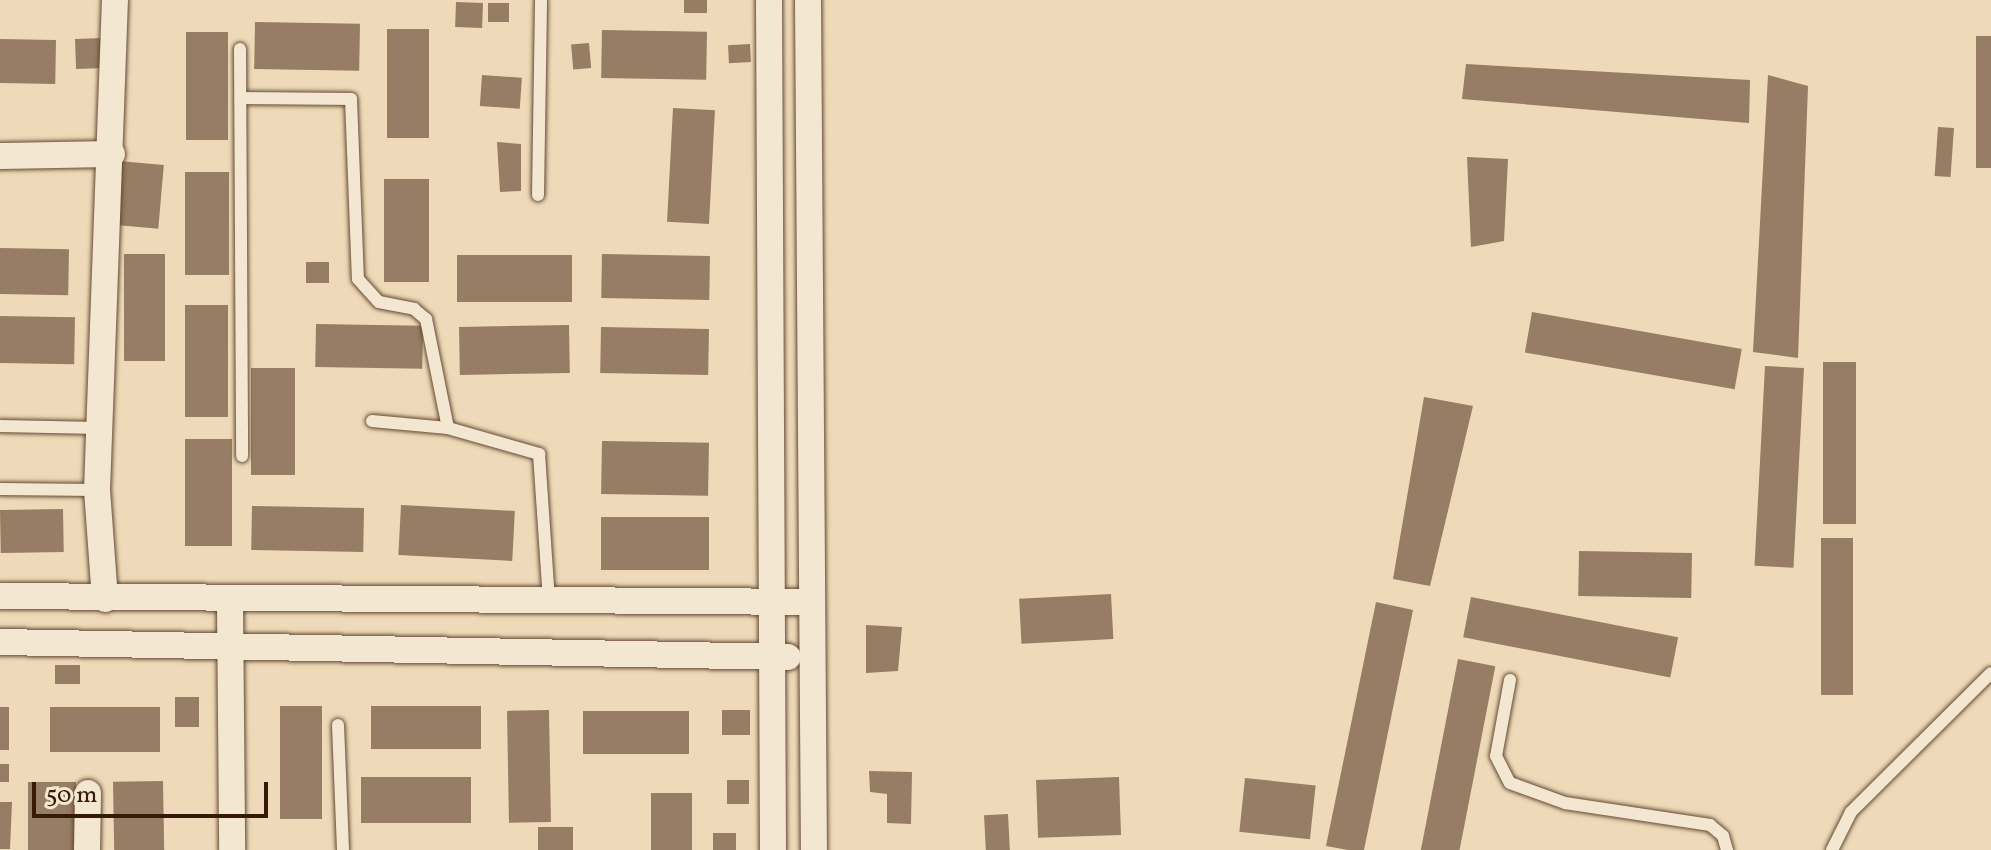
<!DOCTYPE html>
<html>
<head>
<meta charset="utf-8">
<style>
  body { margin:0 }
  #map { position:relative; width:1991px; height:850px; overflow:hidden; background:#eedab8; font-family:Vollkorn,serif }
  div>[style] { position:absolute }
  .building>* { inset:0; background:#967d63; transform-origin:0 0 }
  .roads { filter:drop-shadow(0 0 2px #654933) drop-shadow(0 0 2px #654933) }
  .lane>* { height:12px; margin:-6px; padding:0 6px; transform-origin:6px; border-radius:6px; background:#f4e7d1 }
  .street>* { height:26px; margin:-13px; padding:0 13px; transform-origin:13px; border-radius:13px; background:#f4e7d1 }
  span { translate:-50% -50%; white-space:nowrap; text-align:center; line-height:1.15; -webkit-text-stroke:6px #f4e7d1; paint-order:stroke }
  .scale { position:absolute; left:32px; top:782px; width:236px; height:36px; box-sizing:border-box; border:4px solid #371907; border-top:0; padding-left:10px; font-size:24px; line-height:28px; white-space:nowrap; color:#371907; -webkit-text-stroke:6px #f4e7d1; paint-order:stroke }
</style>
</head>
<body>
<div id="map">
  <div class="building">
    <div style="left:684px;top:0;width:23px;height:13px"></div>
    <div style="left:456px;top:2px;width:27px;height:25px;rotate:2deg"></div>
    <div style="left:488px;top:3px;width:21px;height:19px"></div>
    <div style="left:255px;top:22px;width:105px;height:47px;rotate:1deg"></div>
    <div style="left:387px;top:29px;width:42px;height:109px"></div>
    <div style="left:602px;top:30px;width:105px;height:48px;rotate:1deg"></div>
    <div style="left:186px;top:32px;width:42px;height:108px"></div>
    <div style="left:1976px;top:36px;width:15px;height:132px"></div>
    <div style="left:104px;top:38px;width:30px;height:29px;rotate:88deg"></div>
    <div style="left:0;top:39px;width:56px;height:44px;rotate:1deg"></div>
    <div style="left:589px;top:43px;width:25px;height:18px;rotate:85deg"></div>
    <div style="left:750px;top:44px;width:18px;height:22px;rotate:87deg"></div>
    <div style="clip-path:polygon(1466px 64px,1750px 80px,1749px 123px,1462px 99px)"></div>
    <div style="left:482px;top:75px;width:40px;height:31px;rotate:4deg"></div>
    <div style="clip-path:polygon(1768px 75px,1808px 86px,1798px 358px,1753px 352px)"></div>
    <div style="left:673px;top:108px;width:42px;height:114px;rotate:3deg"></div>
    <div style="left:1938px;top:127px;width:16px;height:49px;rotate:4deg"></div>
    <div style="clip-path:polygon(497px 142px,521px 144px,521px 191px,500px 192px)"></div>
    <div style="clip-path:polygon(1467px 157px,1508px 159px,1504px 241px,1471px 247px)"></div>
    <div style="left:119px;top:161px;width:45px;height:64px;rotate:5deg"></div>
    <div style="left:185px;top:172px;width:44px;height:103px"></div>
    <div style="left:384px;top:179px;width:45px;height:103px"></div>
    <div style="left:0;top:248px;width:69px;height:46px;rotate:1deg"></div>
    <div style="left:124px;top:254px;width:41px;height:107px"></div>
    <div style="left:602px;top:254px;width:108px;height:44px;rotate:1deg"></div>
    <div style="left:457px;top:255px;width:115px;height:47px"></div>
    <div style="left:306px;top:262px;width:23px;height:21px"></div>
    <div style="left:185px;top:305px;width:43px;height:112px"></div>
    <div style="left:1532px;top:312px;width:213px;height:41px;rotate:10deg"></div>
    <div style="left:0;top:316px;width:75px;height:47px;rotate:1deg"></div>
    <div style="left:316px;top:324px;width:107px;height:43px;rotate:1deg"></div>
    <div style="left:569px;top:325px;width:48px;height:110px;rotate:89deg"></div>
    <div style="left:601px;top:327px;width:108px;height:46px;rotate:1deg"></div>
    <div style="left:1823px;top:362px;width:33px;height:162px"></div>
    <div style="left:1765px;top:366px;width:39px;height:200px;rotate:3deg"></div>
    <div style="left:251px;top:368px;width:44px;height:107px"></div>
    <div style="clip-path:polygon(1424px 397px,1473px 406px,1430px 586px,1393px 579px)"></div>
    <div style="left:185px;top:439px;width:47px;height:107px"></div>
    <div style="left:602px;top:441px;width:107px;height:53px;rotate:1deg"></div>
    <div style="left:401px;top:505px;width:114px;height:50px;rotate:3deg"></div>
    <div style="left:252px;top:506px;width:112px;height:44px;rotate:1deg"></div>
    <div style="left:63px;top:509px;width:43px;height:63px;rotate:89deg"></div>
    <div style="left:709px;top:517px;width:53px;height:108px;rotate:90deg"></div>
    <div style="left:1821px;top:538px;width:32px;height:157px"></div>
    <div style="left:1579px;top:551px;width:113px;height:45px;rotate:1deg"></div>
    <div style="left:1111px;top:594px;width:45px;height:92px;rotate:87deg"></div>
    <div style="left:1471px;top:597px;width:211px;height:41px;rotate:11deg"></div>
    <div style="clip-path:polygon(1376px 602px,1413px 610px,1364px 850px,1348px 850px,1326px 846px)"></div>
    <div style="clip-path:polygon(866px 625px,902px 627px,898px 671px,866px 673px)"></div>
    <div style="left:1458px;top:659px;width:38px;height:196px;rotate:11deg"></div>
    <div style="left:55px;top:665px;width:25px;height:19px"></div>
    <div style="left:175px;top:697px;width:24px;height:30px"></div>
    <div style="left:280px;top:706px;width:42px;height:113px"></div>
    <div style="left:481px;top:706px;width:43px;height:110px;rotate:90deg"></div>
    <div style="left:0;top:707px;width:9px;height:43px"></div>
    <div style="left:50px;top:707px;width:110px;height:45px"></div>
    <div style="left:549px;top:710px;width:112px;height:42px;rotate:89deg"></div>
    <div style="left:722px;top:710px;width:28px;height:25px"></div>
    <div style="left:583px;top:711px;width:106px;height:43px"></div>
    <div style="left:0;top:764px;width:9px;height:18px"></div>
    <div style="clip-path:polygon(869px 771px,912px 772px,911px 824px,887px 823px,887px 794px,870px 792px)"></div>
    <div style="left:361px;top:777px;width:110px;height:46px"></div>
    <div style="left:1119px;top:777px;width:58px;height:83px;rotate:88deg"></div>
    <div style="left:1245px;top:778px;width:71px;height:54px;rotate:6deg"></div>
    <div style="left:727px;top:780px;width:22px;height:24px"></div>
    <div style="left:163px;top:781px;width:69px;height:50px;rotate:89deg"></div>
    <div style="left:76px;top:782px;width:68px;height:48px;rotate:90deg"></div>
    <div style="left:651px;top:793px;width:41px;height:57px"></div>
    <div style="clip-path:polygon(0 802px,12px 802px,10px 849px,0 849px)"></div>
    <div style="left:1008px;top:814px;width:36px;height:24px;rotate:87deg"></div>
    <div style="left:538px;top:827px;width:35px;height:23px"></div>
    <div style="left:713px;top:833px;width:23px;height:17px"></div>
  </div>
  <div class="roads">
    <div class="lane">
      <div style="left:240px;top:49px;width:407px;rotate:89.7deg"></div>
      <div style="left:243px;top:98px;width:108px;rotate:0.5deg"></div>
      <div style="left:351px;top:99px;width:180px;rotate:87.8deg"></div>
      <div style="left:358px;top:279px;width:31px;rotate:48deg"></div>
      <div style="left:379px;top:302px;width:36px;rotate:11deg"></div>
      <div style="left:414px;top:309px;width:16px;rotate:40deg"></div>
      <div style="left:426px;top:319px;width:111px;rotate:78.6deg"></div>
      <div style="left:538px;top:195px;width:195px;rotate:-89.1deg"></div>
      <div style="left:372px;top:421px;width:76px;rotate:5.3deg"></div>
      <div style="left:448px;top:428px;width:95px;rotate:15.9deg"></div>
      <div style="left:539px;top:454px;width:148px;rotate:86.1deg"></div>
      <div style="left:0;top:426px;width:99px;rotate:1.2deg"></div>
      <div style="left:0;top:489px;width:97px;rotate:0.6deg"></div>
      <div style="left:1510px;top:680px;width:77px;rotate:100.4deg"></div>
      <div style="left:1496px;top:756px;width:30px;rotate:63deg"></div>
      <div style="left:1510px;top:783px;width:59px;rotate:20deg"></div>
      <div style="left:1565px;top:803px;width:147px;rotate:8.6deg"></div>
      <div style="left:1710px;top:825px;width:17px;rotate:40deg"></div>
      <div style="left:1723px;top:836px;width:15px;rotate:74deg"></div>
      <div style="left:338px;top:725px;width:125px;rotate:87.7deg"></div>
      <div style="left:1832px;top:850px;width:42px;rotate:-63.4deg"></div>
      <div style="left:1851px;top:812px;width:197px;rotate:-44.8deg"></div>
    </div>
    <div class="street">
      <div style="left:769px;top:0;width:850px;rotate:89.73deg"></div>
      <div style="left:808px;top:0;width:850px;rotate:89.6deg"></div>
      <div style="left:0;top:156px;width:112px;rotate:-1deg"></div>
      <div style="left:0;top:596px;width:810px;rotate:0.42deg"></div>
      <div style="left:105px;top:599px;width:109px;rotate:-94.2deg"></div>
      <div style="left:97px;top:490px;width:490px;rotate:-87.9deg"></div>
      <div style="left:230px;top:601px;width:249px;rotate:89.5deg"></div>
      <div style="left:0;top:642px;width:788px;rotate:1.09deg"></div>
      <div style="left:87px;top:850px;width:57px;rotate:-89deg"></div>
    </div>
  </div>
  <div class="scale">50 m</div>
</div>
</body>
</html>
